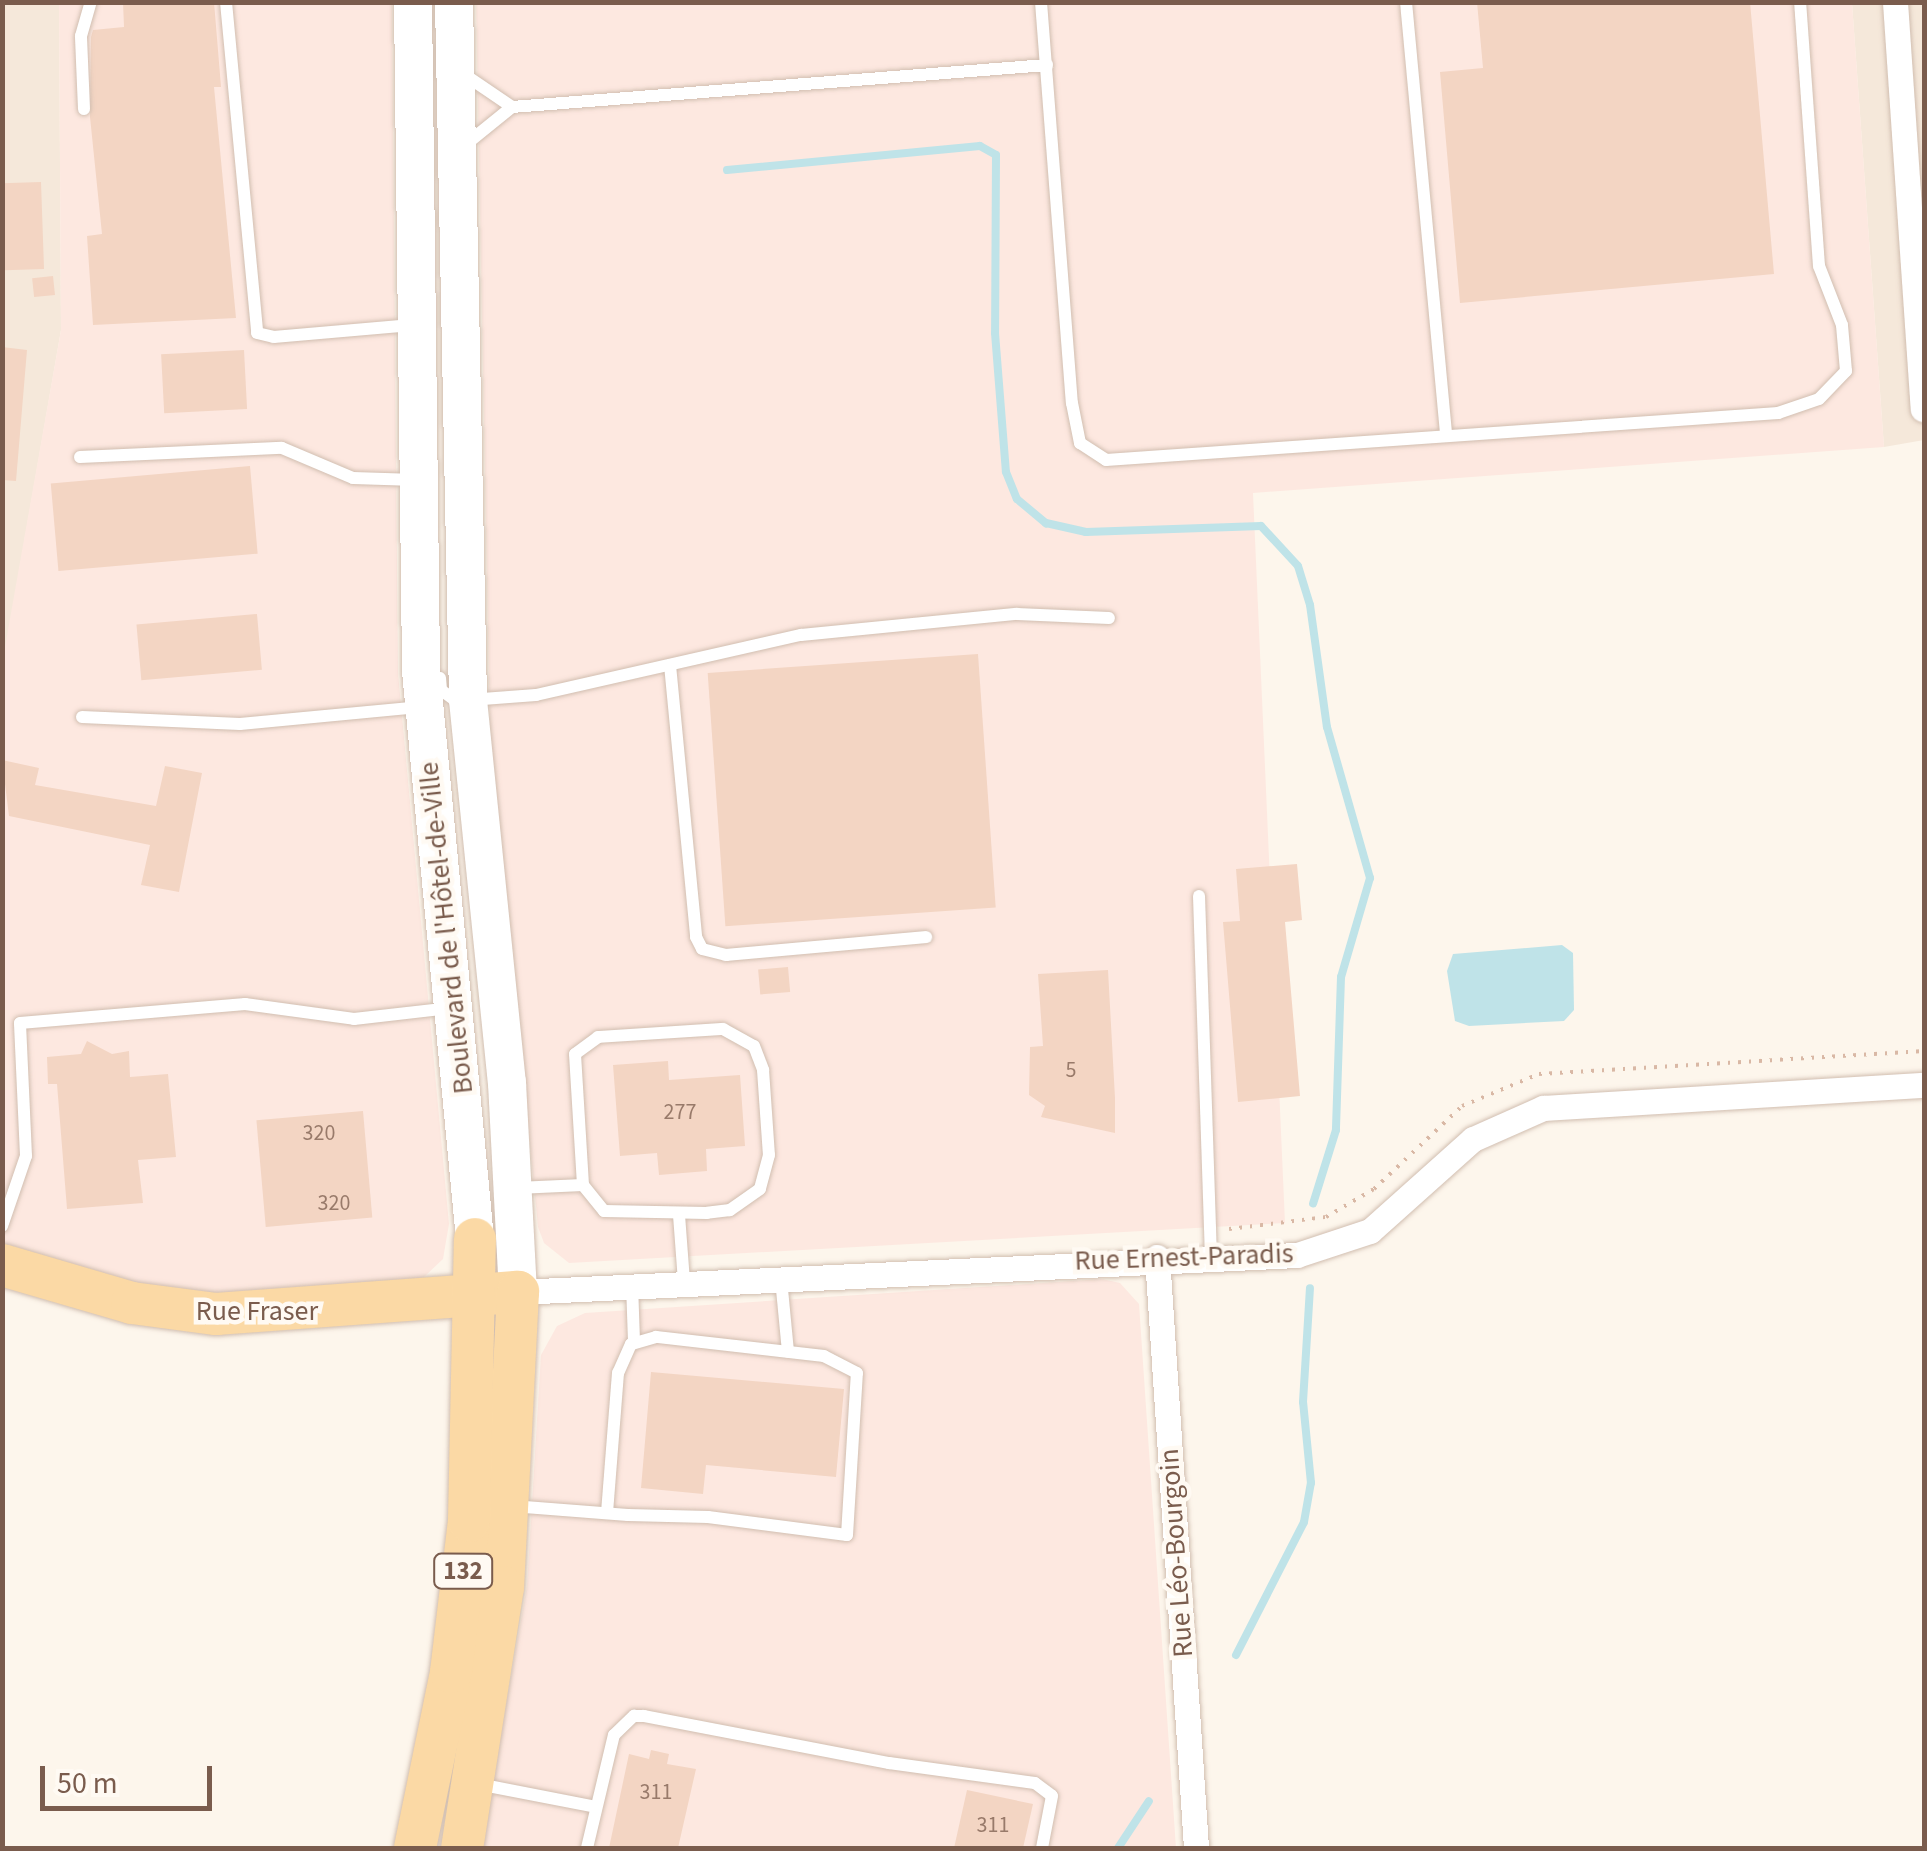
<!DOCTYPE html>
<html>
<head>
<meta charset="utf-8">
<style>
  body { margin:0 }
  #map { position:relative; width:1927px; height:1851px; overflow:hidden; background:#fdf6ec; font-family:"Source Sans 3",sans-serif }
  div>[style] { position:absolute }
  .residential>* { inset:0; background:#f5e8da }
  .commercial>* { inset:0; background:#fde8e0 }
  .water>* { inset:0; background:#bfe3e8 }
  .stream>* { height:8px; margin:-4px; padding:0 4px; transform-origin:4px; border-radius:4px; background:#bfe3e8 }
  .building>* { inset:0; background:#f3d5c3; transform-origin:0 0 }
  .path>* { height:4px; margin-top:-2px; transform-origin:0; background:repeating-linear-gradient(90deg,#d9b8a5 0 2.5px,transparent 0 10.5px) }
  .roads { filter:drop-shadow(0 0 2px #d1beb0) drop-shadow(0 0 2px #d1beb0) }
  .service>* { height:12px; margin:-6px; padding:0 6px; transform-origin:6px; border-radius:6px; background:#fff }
  .minor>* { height:25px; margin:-12.5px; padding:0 12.5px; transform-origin:12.5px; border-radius:12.5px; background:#fff }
  .secondary>* { height:38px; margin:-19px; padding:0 19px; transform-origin:19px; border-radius:19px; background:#fff }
  .primary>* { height:42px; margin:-21px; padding:0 21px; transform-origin:21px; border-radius:21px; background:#fbd9a5 }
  span { translate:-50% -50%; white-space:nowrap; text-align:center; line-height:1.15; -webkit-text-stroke:9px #fffaf3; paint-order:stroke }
  .number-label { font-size:22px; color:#987a6a }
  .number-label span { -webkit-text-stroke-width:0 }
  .shield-label span { padding:2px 8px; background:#fffaf3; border:2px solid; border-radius:8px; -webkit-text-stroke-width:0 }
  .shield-label { font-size:25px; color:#7a5c4d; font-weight:700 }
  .street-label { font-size:28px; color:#7a5c4d }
  .frame { position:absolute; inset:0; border:5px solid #7a5c4d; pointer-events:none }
  .scale { position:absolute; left:40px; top:1766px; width:172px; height:45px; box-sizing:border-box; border:5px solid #7a5c4d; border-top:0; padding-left:12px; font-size:30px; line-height:35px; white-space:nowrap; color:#7a5c4d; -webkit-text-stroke:8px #fffaf3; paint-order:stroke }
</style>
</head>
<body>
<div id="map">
  <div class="residential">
    <div style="clip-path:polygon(3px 3px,59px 3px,61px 330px,3px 664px)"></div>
    <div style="clip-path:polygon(1852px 3px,1924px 3px,1924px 440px,1884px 447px)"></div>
  </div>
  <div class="commercial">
    <div style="clip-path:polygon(59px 3px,392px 3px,398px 673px,449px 1224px,443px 1259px,424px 1277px,398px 1285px,228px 1295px,88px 1277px,3px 1244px,2px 664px,61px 330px)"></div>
    <div style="clip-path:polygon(476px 3px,1852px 3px,1884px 447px,1253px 493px,1285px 1223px,569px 1263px,544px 1243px,538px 1227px,490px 735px)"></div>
    <div style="clip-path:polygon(1102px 1279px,1120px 1283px,1139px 1304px,1176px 1848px,481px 1848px,527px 1586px,541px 1355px,557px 1326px,585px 1313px)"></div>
  </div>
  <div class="water">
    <div style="clip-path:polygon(1562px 945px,1573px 953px,1574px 1010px,1564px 1021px,1469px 1026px,1455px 1021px,1447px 971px,1453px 954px)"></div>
  </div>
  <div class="stream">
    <div style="left:727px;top:170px;width:254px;rotate:-5.4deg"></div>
    <div style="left:980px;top:146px;width:18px;rotate:29deg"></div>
    <div style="left:996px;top:155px;width:178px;rotate:90.3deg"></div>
    <div style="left:995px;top:333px;width:139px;rotate:85.5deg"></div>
    <div style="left:1006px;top:472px;width:29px;rotate:68deg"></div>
    <div style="left:1017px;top:499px;width:38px;rotate:40deg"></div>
    <div style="left:1046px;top:523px;width:41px;rotate:12.7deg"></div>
    <div style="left:1086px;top:532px;width:175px;rotate:-2deg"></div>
    <div style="left:1261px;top:526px;width:54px;rotate:47.2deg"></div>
    <div style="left:1298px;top:566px;width:41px;rotate:72.9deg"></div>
    <div style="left:1310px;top:605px;width:123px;rotate:82.1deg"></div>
    <div style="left:1327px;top:727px;width:157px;rotate:74.1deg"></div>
    <div style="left:1370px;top:878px;width:103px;rotate:106.3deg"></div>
    <div style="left:1341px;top:977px;width:153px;rotate:91.9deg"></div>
    <div style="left:1336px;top:1130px;width:77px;rotate:107.3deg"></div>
    <div style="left:1236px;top:1655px;width:149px;rotate:-62.9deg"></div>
    <div style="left:1304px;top:1522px;width:40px;rotate:-80deg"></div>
    <div style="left:1311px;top:1483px;width:81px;rotate:-95.6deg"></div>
    <div style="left:1303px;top:1402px;width:114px;rotate:-86.5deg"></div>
    <div style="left:1118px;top:1848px;width:56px;rotate:-56.6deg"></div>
  </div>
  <div class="building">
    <div style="clip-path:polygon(123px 2px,214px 2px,221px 87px,214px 87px,236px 318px,93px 325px,87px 236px,102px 234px,90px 117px,91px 37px,93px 30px,124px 27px)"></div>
    <div style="clip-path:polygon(1477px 2px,1750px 2px,1774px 274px,1460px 303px,1440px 72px,1483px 68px)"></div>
    <div style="left:41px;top:182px;width:87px;height:39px;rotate:88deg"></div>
    <div style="left:53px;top:276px;width:19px;height:21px;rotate:84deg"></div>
    <div style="clip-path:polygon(2px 347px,27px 350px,16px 481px,2px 480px)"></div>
    <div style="left:244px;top:350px;width:59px;height:83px;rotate:87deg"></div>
    <div style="left:250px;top:466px;width:88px;height:200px;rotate:85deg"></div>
    <div style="left:257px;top:614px;width:56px;height:121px;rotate:85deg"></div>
    <div style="left:978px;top:654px;width:254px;height:271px;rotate:86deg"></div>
    <div style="clip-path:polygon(2px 760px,39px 768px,35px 785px,156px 806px,165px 766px,202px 773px,179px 892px,141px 885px,150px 845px,9px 816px)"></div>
    <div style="clip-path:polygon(1297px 864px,1302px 920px,1285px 922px,1300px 1096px,1238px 1102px,1223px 922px,1240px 921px,1236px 869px)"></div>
    <div style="left:788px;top:967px;width:25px;height:30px;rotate:85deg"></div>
    <div style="clip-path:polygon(1108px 970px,1115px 1098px,1115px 1133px,1041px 1117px,1045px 1106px,1029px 1095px,1030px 1047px,1043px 1046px,1038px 974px)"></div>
    <div style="clip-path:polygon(87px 1041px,112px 1054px,129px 1051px,130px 1077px,168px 1074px,176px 1157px,138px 1160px,143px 1203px,67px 1209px,57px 1084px,48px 1084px,47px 1057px,81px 1054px)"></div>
    <div style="clip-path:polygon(668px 1061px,669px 1080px,740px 1075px,745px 1146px,706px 1149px,707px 1171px,659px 1175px,657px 1153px,620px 1156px,613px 1065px)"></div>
    <div style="left:363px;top:1111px;width:107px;height:107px;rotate:85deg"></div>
    <div style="clip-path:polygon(651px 1372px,844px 1389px,836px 1477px,706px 1465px,703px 1494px,641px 1488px)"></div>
    <div style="clip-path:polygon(651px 1750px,669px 1754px,667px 1764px,696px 1769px,678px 1848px,609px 1848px,629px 1754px,649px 1759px)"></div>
    <div style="clip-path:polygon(967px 1790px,1033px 1804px,1023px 1848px,954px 1848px)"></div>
  </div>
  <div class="path">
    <div style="left:1229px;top:1229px;width:98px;rotate:-7.1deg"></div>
    <div style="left:1326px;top:1217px;width:56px;rotate:-30.3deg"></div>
    <div style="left:1374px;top:1189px;width:121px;rotate:-43.3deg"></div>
    <div style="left:1462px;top:1106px;width:83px;rotate:-22.6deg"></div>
    <div style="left:1539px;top:1074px;width:386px;rotate:-3.4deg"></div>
  </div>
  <div class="roads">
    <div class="service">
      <div style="left:226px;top:2px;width:332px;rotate:84.6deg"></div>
      <div style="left:257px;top:333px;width:17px;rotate:13deg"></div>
      <div style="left:274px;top:337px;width:138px;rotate:-5deg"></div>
      <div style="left:1041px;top:2px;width:402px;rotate:85.6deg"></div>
      <div style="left:1072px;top:403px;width:41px;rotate:78.7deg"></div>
      <div style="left:1080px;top:443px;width:31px;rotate:33deg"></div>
      <div style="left:1106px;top:460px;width:674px;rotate:-4deg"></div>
      <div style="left:1778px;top:413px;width:43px;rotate:-18.9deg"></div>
      <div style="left:1819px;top:399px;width:39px;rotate:-46deg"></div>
      <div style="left:1846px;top:371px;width:46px;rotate:-95deg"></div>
      <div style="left:1842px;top:325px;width:63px;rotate:-111.3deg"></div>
      <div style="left:1819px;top:266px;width:265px;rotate:-94.1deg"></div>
      <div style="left:1406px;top:2px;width:435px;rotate:84.7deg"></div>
      <div style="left:465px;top:75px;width:57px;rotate:34.2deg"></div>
      <div style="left:84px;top:109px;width:73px;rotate:-92.4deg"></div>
      <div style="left:81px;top:36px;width:35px;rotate:-74deg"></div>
      <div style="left:465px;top:145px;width:60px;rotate:-39deg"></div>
      <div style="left:512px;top:107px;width:537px;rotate:-4.49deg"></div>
      <div style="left:80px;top:457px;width:202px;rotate:-2.6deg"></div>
      <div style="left:282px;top:448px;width:77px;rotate:22.9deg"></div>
      <div style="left:353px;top:478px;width:63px;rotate:1.8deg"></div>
      <div style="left:670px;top:665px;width:273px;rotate:84.5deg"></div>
      <div style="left:696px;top:937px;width:13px;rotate:63deg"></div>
      <div style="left:702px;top:949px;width:25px;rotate:14deg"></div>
      <div style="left:726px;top:955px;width:201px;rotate:-5.1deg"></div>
      <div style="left:440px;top:678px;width:12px;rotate:85deg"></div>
      <div style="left:441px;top:690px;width:19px;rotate:36deg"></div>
      <div style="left:456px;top:701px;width:80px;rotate:-4.3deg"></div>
      <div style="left:536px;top:695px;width:272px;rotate:-12.8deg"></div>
      <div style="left:801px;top:635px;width:217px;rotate:-5.6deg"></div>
      <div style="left:1017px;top:614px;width:92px;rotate:2.5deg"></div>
      <div style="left:82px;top:717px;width:158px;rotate:2.5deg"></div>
      <div style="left:240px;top:724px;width:182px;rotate:-5.4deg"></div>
      <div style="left:1199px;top:896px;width:362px;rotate:88.1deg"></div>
      <div style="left:723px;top:1029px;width:35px;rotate:29deg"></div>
      <div style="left:754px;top:1046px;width:26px;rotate:69deg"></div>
      <div style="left:763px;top:1070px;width:85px;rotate:86deg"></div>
      <div style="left:769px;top:1155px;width:35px;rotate:105deg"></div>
      <div style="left:760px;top:1189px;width:37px;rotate:145deg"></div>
      <div style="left:730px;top:1210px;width:23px;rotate:173deg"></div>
      <div style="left:707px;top:1213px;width:103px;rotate:-178.9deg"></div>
      <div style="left:604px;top:1211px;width:33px;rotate:-129deg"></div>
      <div style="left:583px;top:1185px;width:131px;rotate:-93.5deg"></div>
      <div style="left:575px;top:1054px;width:29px;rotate:-36deg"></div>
      <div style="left:598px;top:1037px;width:125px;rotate:-3.7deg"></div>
      <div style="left:517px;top:1188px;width:66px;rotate:-2.6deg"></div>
      <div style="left:679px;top:1215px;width:66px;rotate:85.7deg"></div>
      <div style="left:2px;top:1226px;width:74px;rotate:-71.1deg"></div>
      <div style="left:26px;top:1156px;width:133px;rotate:-92.6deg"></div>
      <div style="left:20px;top:1023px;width:226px;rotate:-4.8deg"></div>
      <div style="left:245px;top:1004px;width:110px;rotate:7.8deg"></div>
      <div style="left:354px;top:1019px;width:98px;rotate:-6.5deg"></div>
      <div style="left:781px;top:1279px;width:73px;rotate:84.5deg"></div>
      <div style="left:632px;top:1284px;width:58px;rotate:88deg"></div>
      <div style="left:512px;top:1506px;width:116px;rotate:4.4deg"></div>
      <div style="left:628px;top:1515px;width:80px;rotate:1.4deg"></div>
      <div style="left:708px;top:1517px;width:140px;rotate:7.4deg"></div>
      <div style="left:847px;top:1535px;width:162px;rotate:-86.5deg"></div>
      <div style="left:857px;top:1373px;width:37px;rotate:-153deg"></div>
      <div style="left:824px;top:1356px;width:169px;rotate:-173.5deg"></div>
      <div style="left:656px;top:1337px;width:26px;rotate:164deg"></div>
      <div style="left:631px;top:1344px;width:32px;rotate:114deg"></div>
      <div style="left:618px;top:1373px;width:140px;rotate:94.5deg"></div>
      <div style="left:478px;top:1784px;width:120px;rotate:11deg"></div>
      <div style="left:587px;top:1848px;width:116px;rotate:-76.6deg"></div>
      <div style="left:614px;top:1735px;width:28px;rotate:-44deg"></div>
      <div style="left:634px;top:1716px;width:10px"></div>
      <div style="left:644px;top:1716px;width:249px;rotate:10.9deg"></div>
      <div style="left:889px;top:1763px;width:147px;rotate:7.8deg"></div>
      <div style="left:1035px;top:1783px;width:21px;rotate:37deg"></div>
      <div style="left:1052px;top:1796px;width:53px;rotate:100.9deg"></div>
    </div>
    <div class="minor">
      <div style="left:1895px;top:2px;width:408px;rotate:86.1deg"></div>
      <div style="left:1157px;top:1257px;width:592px;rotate:86.22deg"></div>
      <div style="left:518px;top:1292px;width:780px;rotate:-2.72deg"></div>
      <div style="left:1297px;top:1255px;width:77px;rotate:-18.2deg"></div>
      <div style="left:1370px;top:1231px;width:138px;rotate:-41.8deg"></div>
      <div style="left:1473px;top:1139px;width:77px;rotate:-23.9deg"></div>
      <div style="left:1543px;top:1108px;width:382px;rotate:-3.5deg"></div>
    </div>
    <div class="secondary">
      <div style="left:413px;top:2px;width:669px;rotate:89.31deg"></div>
      <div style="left:421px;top:671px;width:571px;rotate:84.57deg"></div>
      <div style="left:454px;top:2px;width:698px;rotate:88.85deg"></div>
      <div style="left:468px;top:700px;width:385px;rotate:84.2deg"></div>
      <div style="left:507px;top:1083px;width:209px;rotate:87deg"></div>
    </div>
    <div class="primary">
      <div style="left:2px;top:1265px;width:135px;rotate:16.3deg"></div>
      <div style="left:132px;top:1303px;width:85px;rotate:7.5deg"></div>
      <div style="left:216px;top:1314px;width:303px;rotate:-4.2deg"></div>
      <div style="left:518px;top:1292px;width:295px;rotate:92.9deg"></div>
      <div style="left:503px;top:1587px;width:264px;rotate:98.9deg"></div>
      <div style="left:415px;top:1848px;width:180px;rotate:-78.4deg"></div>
      <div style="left:451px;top:1672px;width:152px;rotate:-83.2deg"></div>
      <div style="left:469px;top:1521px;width:282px;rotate:-88.8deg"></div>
    </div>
  </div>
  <div class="number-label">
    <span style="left:1071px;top:1071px">5</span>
    <span style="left:680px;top:1113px">277</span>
    <span style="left:319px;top:1134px">320</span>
    <span style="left:334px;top:1204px">320</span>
    <span style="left:656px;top:1793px">311</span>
    <span style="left:993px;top:1826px">311</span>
  </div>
  <div class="shield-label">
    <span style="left:463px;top:1571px">132</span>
  </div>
  <div class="street-label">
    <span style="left:446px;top:928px;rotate:-96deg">Boulevard de l'Hôtel-de-Ville</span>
    <span style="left:1184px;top:1257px;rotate:-2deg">Rue Ernest-Paradis</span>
    <span style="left:257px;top:1311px">Rue Fraser</span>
    <span style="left:1176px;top:1553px;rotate:-94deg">Rue Léo-Bourgoin</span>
  </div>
  <div class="frame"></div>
  <div class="scale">50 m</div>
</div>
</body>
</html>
